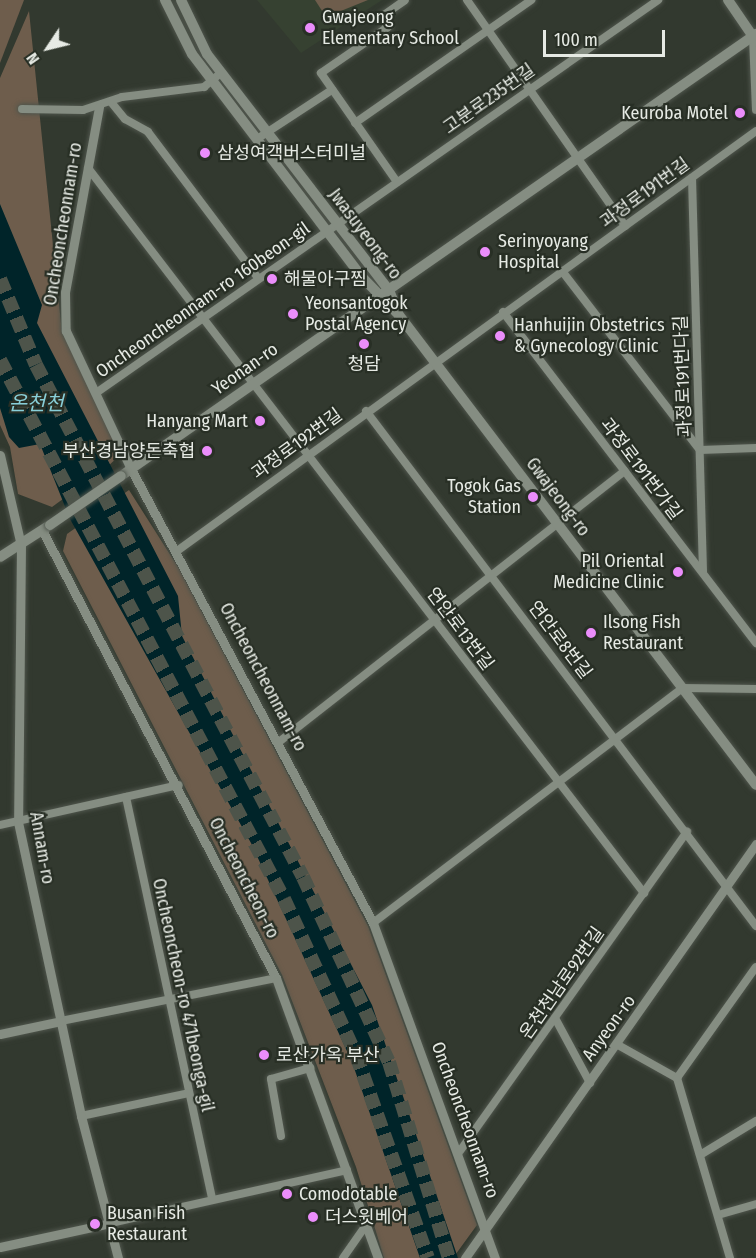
<!DOCTYPE html>
<html>
<head>
<meta charset="utf-8">
<style>
  body { margin:0 }
  #map { position:relative; width:756px; height:1258px; overflow:hidden; background:#32392f; font-family:"Fira Sans Condensed","Noto Sans KR",sans-serif }
  div>[style] { position:absolute }
  .built>* { inset:0; background:#364131 }
  .green>* { inset:0; background:#6e5d4c }
  .water>* { inset:0; background:#002429 }
  .trunk-tunnel>* { height:14px; margin-top:-7px; transform-origin:0; background:repeating-linear-gradient(90deg,#4d544a 0 14px,transparent 0 21px) }
  .roads { filter:drop-shadow(0 0 2px #4f554c) drop-shadow(0 0 2px #4f554c) }
  .minor>* { height:8px; margin:-4px; padding:0 4px; transform-origin:4px; border-radius:4px; background:#858d82 }
  .tertiary>* { height:9px; margin:-4.5px; padding:0 4.5px; transform-origin:4.5px; border-radius:4.5px; background:#858d82 }
  .secondary>* { height:10px; margin:-5px; padding:0 5px; transform-origin:5px; border-radius:5px; background:#858d82 }
  .bridges { filter:drop-shadow(0 0 2px #4f554c) drop-shadow(0 0 2px #4f554c) }
  .secondary-bridge>* { height:10px; margin:-5px; padding:0 5px; transform-origin:5px; border-radius:5px; background:#858d82 }
  .dots>* { width:16px; height:16px; translate:-50% -50%; box-sizing:border-box; border:3px solid #282f25; border-radius:50% }
  span { translate:-50% -50%; white-space:nowrap; text-align:center; line-height:1.15; -webkit-text-stroke:4.5px #282f25; paint-order:stroke }
  .poi-label { font-size:18px; color:#e6eae4 }
  .left { translate:0 -50%; text-align:left }
  .right { translate:-100% -50%; text-align:right }
  .street-label { font-size:18px; color:#e6eae4 }
  .water-label { font-size:20px; color:#88cfd8; font-style:italic }
  .north { position:absolute; left:18px; top:18px; width:60px; height:60px; -webkit-text-stroke:4px #282f25; paint-order:stroke; rotate:235deg; font-size:16px; font-weight:700; line-height:24px; text-align:center; color:#e6eae4 }
  .north::after { content:''; display:block; margin:auto; width:21px; height:27px; background:#e6eae4; clip-path:polygon(50% 0,100% 100%,50% 72%,0 100%) }
  .scale { position:absolute; left:543px; top:30px; width:122px; height:27px; box-sizing:border-box; border:3px solid #e6eae4; border-top:0; padding-left:8px; font-size:18px; line-height:21px; white-space:nowrap; color:#e6eae4; -webkit-text-stroke:4px #282f25; paint-order:stroke }
</style>
</head>
<body>
<div id="map">
  <div class="built">
    <div style="clip-path:polygon(257px 0,382px 0,301px 53px)"></div>
  </div>
  <div class="green">
    <div style="clip-path:polygon(0 0,24px 0,0 63px)"></div>
    <div style="clip-path:polygon(315px 0,368px 0,326px 17px)"></div>
    <div style="clip-path:polygon(29px 11px,62px 333px,123px 452px,104px 470px,0 257px,0 78px)"></div>
    <div style="clip-path:polygon(0 388px,43px 438px,67px 496px,52px 507px,18px 494px,10px 447px,0 425px)"></div>
    <div style="clip-path:polygon(129px 490px,178px 567px,368px 926px,477px 1225px,453px 1258px,384px 1258px,356px 1167px,282px 975px,63px 551px,67px 534px)"></div>
  </div>
  <div class="water">
    <div style="clip-path:polygon(0 204px,42px 305px,37px 323px,178px 596px,182px 636px,372px 1005px,458px 1258px,420px 1258px,352px 1062px,251px 843px,70px 519px,40px 444px,19px 448px,9px 437px,0 408px)"></div>
  </div>
  <div class="trunk-tunnel">
    <div style="left:0;top:279px;width:93px;rotate:67.3deg"></div>
    <div style="left:36px;top:365px;width:577px;rotate:62.46deg"></div>
    <div style="left:303px;top:877px;width:204px;rotate:65.1deg"></div>
    <div style="left:389px;top:1062px;width:205px;rotate:73deg"></div>
    <div style="left:0;top:360px;width:609px;rotate:62.22deg"></div>
    <div style="left:284px;top:899px;width:172px;rotate:65.2deg"></div>
    <div style="left:356px;top:1055px;width:215px;rotate:70.5deg"></div>
  </div>
  <div class="roads">
    <div class="minor">
      <div style="left:467px;top:0;width:276px;rotate:55deg"></div>
      <div style="left:753px;top:38px;width:72px;rotate:87.6deg"></div>
      <div style="left:111px;top:102px;width:22px;rotate:51deg"></div>
      <div style="left:125px;top:119px;width:26px;rotate:29deg"></div>
      <div style="left:148px;top:132px;width:183px;rotate:53deg"></div>
      <div style="left:22px;top:109px;width:61px;rotate:0.9deg"></div>
      <div style="left:83px;top:110px;width:41px;rotate:-18.4deg"></div>
      <div style="left:122px;top:97px;width:83px;rotate:-7deg"></div>
      <div style="left:204px;top:87px;width:23px;rotate:-40deg"></div>
      <div style="left:355px;top:123px;width:215px;rotate:-34.9deg"></div>
      <div style="left:257px;top:139px;width:90px;rotate:-33.2deg"></div>
      <div style="left:88px;top:168px;width:914px;rotate:52.52deg"></div>
      <div style="left:692px;top:178px;width:394px;rotate:88.4deg"></div>
      <div style="left:397px;top:182px;width:133px;rotate:-124.9deg"></div>
      <div style="left:321px;top:73px;width:81px;rotate:-34.5deg"></div>
      <div style="left:388px;top:27px;width:12px;rotate:-125deg"></div>
      <div style="left:381px;top:17px;width:29px;rotate:-35deg"></div>
      <div style="left:562px;top:271px;width:226px;rotate:52.4deg"></div>
      <div style="left:700px;top:450px;width:56px;rotate:-2deg"></div>
      <div style="left:503px;top:312px;width:417px;rotate:52.6deg"></div>
      <div style="left:96px;top:393px;width:686px;rotate:-34.96deg"></div>
      <div style="left:366px;top:411px;width:646px;rotate:52.86deg"></div>
      <div style="left:177px;top:551px;width:715px;rotate:-35.96deg"></div>
      <div style="left:279px;top:742px;width:439px;rotate:-38.1deg"></div>
      <div style="left:126px;top:797px;width:411px;rotate:77.9deg"></div>
      <div style="left:0;top:825px;width:183px;rotate:-12.6deg"></div>
      <div style="left:373px;top:923px;width:389px;rotate:-37.2deg"></div>
      <div style="left:683px;top:688px;width:73px;rotate:0.8deg"></div>
      <div style="left:555px;top:1018px;width:74px;rotate:61.7deg"></div>
      <div style="left:61px;top:1021px;width:219px;rotate:-11.3deg"></div>
      <div style="left:618px;top:1045px;width:68px;rotate:29.2deg"></div>
      <div style="left:677px;top:1078px;width:188px;rotate:73.6deg"></div>
      <div style="left:677px;top:1078px;width:136px;rotate:-54.6deg"></div>
      <div style="left:81px;top:1116px;width:110px;rotate:-12deg"></div>
      <div style="left:281px;top:1136px;width:58px;rotate:-100deg"></div>
      <div style="left:271px;top:1079px;width:41px;rotate:-15.8deg"></div>
      <div style="left:460px;top:1151px;width:392px;rotate:-54.6deg"></div>
      <div style="left:700px;top:1155px;width:66px;rotate:-31.3deg"></div>
      <div style="left:718px;top:1215px;width:40px;rotate:-16deg"></div>
      <div style="left:106px;top:1224px;width:247px;rotate:-12.6deg"></div>
      <div style="left:343px;top:1258px;width:40px;rotate:-55.1deg"></div>
    </div>
    <div class="tertiary">
      <div style="left:99px;top:107px;width:188px;rotate:100.4deg"></div>
      <div style="left:65px;top:292px;width:39px;rotate:89deg"></div>
      <div style="left:66px;top:331px;width:153px;rotate:64.8deg"></div>
      <div style="left:131px;top:469px;width:514px;rotate:61.94deg"></div>
      <div style="left:373px;top:923px;width:357px;rotate:70deg"></div>
      <div style="left:0;top:455px;width:92px;rotate:76.9deg"></div>
      <div style="left:21px;top:545px;width:277px;rotate:90.6deg"></div>
      <div style="left:18px;top:822px;width:301px;rotate:77.9deg"></div>
      <div style="left:81px;top:1116px;width:147px;rotate:75.4deg"></div>
      <div style="left:42px;top:530px;width:505px;rotate:62.42deg"></div>
      <div style="left:276px;top:978px;width:298px;rotate:70deg"></div>
      <div style="left:0;top:1034px;width:62px;rotate:-12deg"></div>
      <div style="left:0;top:1247px;width:108px;rotate:-12.2deg"></div>
      <div style="left:465px;top:1258px;width:506px;rotate:-54.9deg"></div>
    </div>
    <div class="secondary">
      <div style="left:165px;top:0;width:60px;rotate:63.4deg"></div>
      <div style="left:192px;top:54px;width:279px;rotate:52.7deg"></div>
      <div style="left:361px;top:276px;width:54px;rotate:45.7deg"></div>
      <div style="left:399px;top:315px;width:590px;rotate:52.78deg"></div>
      <div style="left:181px;top:0;width:60px;rotate:64.3deg"></div>
      <div style="left:207px;top:54px;width:298px;rotate:52.4deg"></div>
      <div style="left:389px;top:290px;width:24px;rotate:68deg"></div>
      <div style="left:728px;top:0;width:50px;rotate:55.7deg"></div>
      <div style="left:121px;top:476px;width:774px;rotate:-34.84deg"></div>
      <div style="left:0;top:557px;width:59px;rotate:-32.6deg"></div>
    </div>
  </div>
  <div class="bridges">
    <div class="secondary-bridge">
      <div style="left:50px;top:525px;width:86px;rotate:-34.6deg"></div>
    </div>
  </div>
  <div class="dots">
    <div style="left:310px;top:28px;background:#eb8dfb"></div>
    <div style="left:740px;top:113px;background:#eb8dfb"></div>
    <div style="left:205px;top:153px;background:#eb8dfb"></div>
    <div style="left:485px;top:252px;background:#eb8dfb"></div>
    <div style="left:272px;top:279px;background:#eb8dfb"></div>
    <div style="left:293px;top:314px;background:#eb8dfb"></div>
    <div style="left:500px;top:336px;background:#eb8dfb"></div>
    <div style="left:364px;top:344px;background:#eb8dfb"></div>
    <div style="left:260px;top:421px;background:#eb8dfb"></div>
    <div style="left:207px;top:451px;background:#eb8dfb"></div>
    <div style="left:533px;top:497px;background:#eb8dfb"></div>
    <div style="left:678px;top:572px;background:#eb8dfb"></div>
    <div style="left:591px;top:633px;background:#eb8dfb"></div>
    <div style="left:264px;top:1055px;background:#eb8dfb"></div>
    <div style="left:287px;top:1194px;background:#eb8dfb"></div>
    <div style="left:313px;top:1217px;background:#eb8dfb"></div>
    <div style="left:95px;top:1224px;background:#eb8dfb"></div>
  </div>
  <div class="poi-label">
    <span class="left" style="left:322px;top:28px">Gwajeong<br>Elementary School</span>
    <span class="right" style="left:728px;top:113px">Keuroba Motel</span>
    <span class="left" style="left:217px;top:153px">삼성여객버스터미널</span>
    <span class="left" style="left:498px;top:252px">Serinyoyang<br>Hospital</span>
    <span class="left" style="left:284px;top:279px">해물아구찜</span>
    <span class="left" style="left:305px;top:314px">Yeonsantogok<br>Postal Agency</span>
    <span class="left" style="left:514px;top:336px">Hanhuijin Obstetrics<br>&amp; Gynecology Clinic</span>
    <span style="left:364px;top:364px">청담</span>
    <span class="right" style="left:248px;top:421px">Hanyang Mart</span>
    <span class="right" style="left:195px;top:451px">부산경남양돈축협</span>
    <span class="right" style="left:521px;top:497px">Togok Gas<br>Station</span>
    <span class="right" style="left:664px;top:572px">Pil Oriental<br>Medicine Clinic</span>
    <span class="left" style="left:603px;top:633px">Ilsong Fish<br>Restaurant</span>
    <span class="left" style="left:276px;top:1055px">로산가옥 부산</span>
    <span class="left" style="left:299px;top:1194px">Comodotable</span>
    <span class="left" style="left:107px;top:1224px">Busan Fish<br>Restaurant</span>
    <span class="left" style="left:325px;top:1217px">더스윗베어</span>
  </div>
  <div class="street-label">
    <span style="left:489px;top:99px;rotate:-35deg">고분로235번길</span>
    <span style="left:645px;top:193px;rotate:-36deg">과정로191번길</span>
    <span style="left:63px;top:224px;rotate:-81deg">Oncheoncheonnam-ro</span>
    <span style="left:365px;top:234px;rotate:53deg">Jwasuyeong-ro</span>
    <span style="left:203px;top:300px;rotate:-35deg">Oncheoncheonnam-ro 160beon-gil</span>
    <span style="left:245px;top:369px;rotate:-35deg">Yeonan-ro</span>
    <span style="left:683px;top:376px;rotate:-92deg">과정로191번다길</span>
    <span style="left:297px;top:444px;rotate:-36deg">과정로192번길</span>
    <span style="left:641px;top:469px;rotate:53deg">과정로191번가길</span>
    <span style="left:558px;top:497px;rotate:53deg">Gwajeong-ro</span>
    <span style="left:460px;top:629px;rotate:53deg">연안로13번길</span>
    <span style="left:560px;top:640px;rotate:53deg">연안로8번길</span>
    <span style="left:263px;top:677px;rotate:62deg">Oncheoncheonnam-ro</span>
    <span style="left:42px;top:848px;rotate:80deg">Annam-ro</span>
    <span style="left:244px;top:878px;rotate:63deg">Oncheoncheon-ro</span>
    <span style="left:562px;top:983px;rotate:-55deg">온천천남로92번길</span>
    <span style="left:183px;top:995px;rotate:78deg">Oncheoncheon-ro 471beonga-gil</span>
    <span style="left:609px;top:1028px;rotate:-54deg">Anyeon-ro</span>
    <span style="left:465px;top:1120px;rotate:70deg">Oncheoncheonnam-ro</span>
  </div>
  <div class="water-label">
    <span style="left:36px;top:403px">온천천</span>
  </div>
  <div class="north">N</div>
  <div class="scale">100 m</div>
</div>
</body>
</html>
